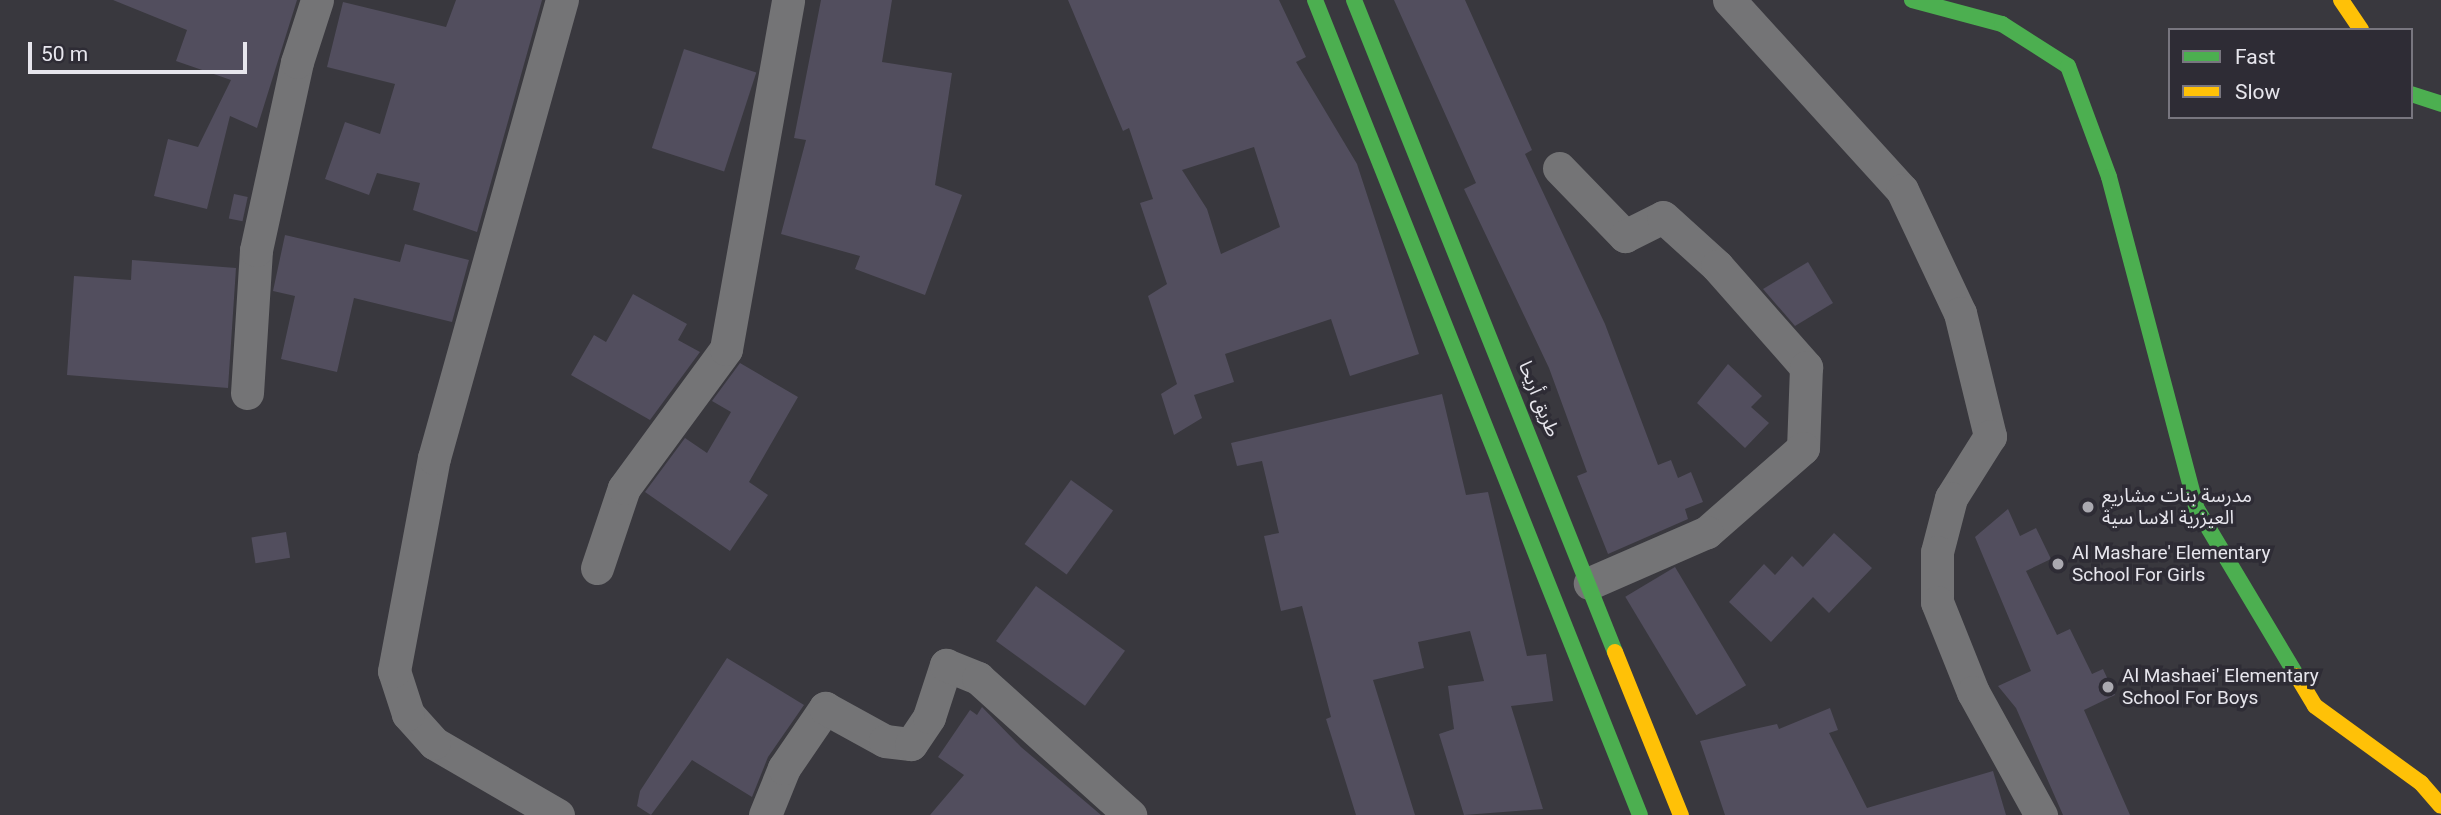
<!DOCTYPE html>
<html>
<head>
<meta charset="utf-8">
<style>
  body { margin:0 }
  #map { position:relative; width:2441px; height:815px; overflow:hidden; background:#39383e; font-family:Roboto,"Noto Sans Arabic",sans-serif }
  div>[style] { position:absolute }
  .building>* { inset:0; background:#524e5e; transform-origin:0 0 }
  .street>* { height:33px; margin:-16.5px; padding:0 16.5px; transform-origin:16.5px; border-radius:16.5px; background:#747476 }
  .fast>* { height:16px; margin:-8px; padding:0 8px; transform-origin:8px; border-radius:8px; background:#4caf50 }
  .slow>* { height:16px; margin:-8px; padding:0 8px; transform-origin:8px; border-radius:8px; background:#ffc107 }
  .dots>* { width:19px; height:19px; translate:-50% -50%; box-sizing:border-box; border:4px solid #2e2c35; border-radius:50% }
  span { translate:-50% -50%; white-space:nowrap; text-align:center; line-height:1.15; -webkit-text-stroke:7px #2e2c35; paint-order:stroke }
  .street-label { font-size:19px; color:#e7e6ed }
  .poi-label { font-size:19px; color:#e7e6ed }
  .left { translate:0 -50%; text-align:left }
  .legend { position:absolute; left:2168px; top:28px; width:245px; height:91px; box-sizing:border-box; background:#2e2c35; border:2px solid #78767f; margin:0; padding:9px 12px; list-style:none; font-size:21px; color:#e7e6ed }
  .legend li { display:flex; align-items:center; gap:14px; height:35px }
  .legend b { width:35px; border:2px solid #78767f }
  .scale { position:absolute; left:28px; top:42px; width:219px; height:32px; box-sizing:border-box; border:4px solid #e7e6ed; border-top:0; padding-left:9px; font-size:21px; line-height:24px; white-space:nowrap; color:#e7e6ed; -webkit-text-stroke:5px #2e2c35; paint-order:stroke }
</style>
</head>
<body>
<div id="map">
  <div class="building">
    <div style="clip-path:polygon(113px 0,297px 0,257px 128px,230px 116px,207px 209px,154px 196px,168px 139px,198px 147px,231px 80px,176px 61px,187px 30px)"></div>
    <div style="clip-path:polygon(456px 0,542px 0,477px 232px,413px 210px,420px 183px,377px 173px,369px 195px,325px 179px,345px 122px,380px 134px,395px 84px,327px 67px,343px 2px,446px 27px)"></div>
    <div style="clip-path:polygon(821px 0,892px 0,882px 62px,952px 73px,935px 185px,962px 195px,925px 295px,855px 269px,860px 256px,781px 234px,806px 140px,794px 138px)"></div>
    <div style="clip-path:polygon(evenodd,1068px 0,1279px 0,1306px 57px,1296px 62px,1357px 164px,1419px 354px,1350px 376px,1331px 319px,1225px 354px,1234px 382px,1194px 395px,1202px 418px,1174px 435px,1161px 394px,1177px 384px,1148px 296px,1167px 284px,1140px 203px,1153px 199px,1129px 128px,1123px 131px,1068px 0,1254px 147px,1280px 227px,1221px 254px,1207px 209px,1182px 170px,1254px 147px)"></div>
    <div style="clip-path:polygon(1394px 0,1465px 0,1532px 150px,1525px 154px,1605px 324px,1658px 465px,1671px 460px,1678px 478px,1691px 472px,1703px 502px,1685px 509px,1688px 519px,1608px 554px,1577px 476px,1587px 472px,1549px 368px,1464px 189px,1476px 183px)"></div>
    <div style="left:684px;top:49px;width:76px;height:104px;rotate:18deg"></div>
    <div style="left:234px;top:194px;width:14px;height:25px;rotate:12deg"></div>
    <div style="clip-path:polygon(285px 235px,400px 262px,405px 244px,469px 260px,452px 322px,354px 298px,337px 372px,281px 359px,295px 296px,273px 291px)"></div>
    <div style="clip-path:polygon(132px 260px,236px 268px,228px 388px,67px 375px,74px 276px,131px 280px)"></div>
    <div style="clip-path:polygon(1808px 262px,1833px 303px,1795px 326px,1763px 289px)"></div>
    <div style="clip-path:polygon(633px 294px,687px 324px,678px 340px,700px 352px,650px 420px,571px 375px,594px 335px,606px 342px)"></div>
    <div style="clip-path:polygon(740px 363px,798px 397px,749px 482px,768px 495px,730px 551px,645px 492px,685px 438px,707px 453px,731px 412px,712px 401px)"></div>
    <div style="clip-path:polygon(1728px 364px,1762px 396px,1751px 407px,1769px 423px,1745px 448px,1697px 403px)"></div>
    <div style="clip-path:polygon(1442px 394px,1466px 495px,1488px 492px,1527px 656px,1546px 654px,1553px 701px,1511px 706px,1543px 809px,1464px 815px,1439px 734px,1454px 729px,1448px 686px,1484px 681px,1470px 631px,1418px 642px,1424px 668px,1373px 680px,1415px 815px,1356px 815px,1326px 719px,1331px 717px,1302px 606px,1281px 611px,1264px 536px,1279px 533px,1262px 461px,1237px 466px,1231px 443px)"></div>
    <div style="left:1071px;top:480px;width:52px;height:79px;rotate:36deg"></div>
    <div style="clip-path:polygon(2008px 509px,2020px 536px,2036px 528px,2051px 559px,2026px 571px,2057px 635px,2070px 629px,2092px 674px,2103px 669px,2115px 695px,2084px 710px,2130px 815px,2063px 815px,2016px 708px,1998px 686px,2031px 671px,1975px 537px)"></div>
    <div style="left:286px;top:532px;width:26px;height:35px;rotate:81deg"></div>
    <div style="clip-path:polygon(1834px 533px,1872px 568px,1829px 613px,1813px 597px,1771px 642px,1729px 602px,1764px 564px,1775px 575px,1792px 556px,1803px 567px)"></div>
    <div style="left:1675px;top:567px;width:138px;height:58px;rotate:59deg"></div>
    <div style="left:1036px;top:586px;width:110px;height:68px;rotate:36deg"></div>
    <div style="clip-path:polygon(727px 658px,804px 705px,768px 757px,752px 797px,692px 760px,651px 815px,637px 806px,640px 791px)"></div>
    <div style="clip-path:polygon(982px 707px,1021px 747px,1101px 815px,930px 815px,964px 775px,938px 757px,970px 710px,977px 715px)"></div>
    <div style="clip-path:polygon(1830px 708px,1838px 730px,1829px 733px,1867px 808px,1993px 771px,2006px 815px,1725px 815px,1700px 741px,1777px 724px,1779px 729px)"></div>
  </div>
  <div class="street">
    <div style="left:1729px;top:0;width:257px;rotate:47.7deg"></div>
    <div style="left:1902px;top:190px;width:136px;rotate:64.8deg"></div>
    <div style="left:1960px;top:313px;width:127px;rotate:76.3deg"></div>
    <div style="left:1990px;top:436px;width:73px;rotate:122.2deg"></div>
    <div style="left:1951px;top:498px;width:56px;rotate:104.5deg"></div>
    <div style="left:1937px;top:552px;width:50px;rotate:90deg"></div>
    <div style="left:1937px;top:602px;width:97px;rotate:68.2deg"></div>
    <div style="left:1973px;top:692px;width:141px;rotate:61.1deg"></div>
    <div style="left:1559px;top:168px;width:95px;rotate:45.9deg"></div>
    <div style="left:1625px;top:236px;width:42px;rotate:-26.6deg"></div>
    <div style="left:1663px;top:217px;width:73px;rotate:42.2deg"></div>
    <div style="left:1717px;top:266px;width:135px;rotate:48.6deg"></div>
    <div style="left:1806px;top:367px;width:81px;rotate:92.1deg"></div>
    <div style="left:1803px;top:448px;width:128px;rotate:138.8deg"></div>
    <div style="left:1707px;top:532px;width:128px;rotate:156.4deg"></div>
    <div style="left:247px;top:393px;width:143px;rotate:-86.4deg"></div>
    <div style="left:256px;top:250px;width:192px;rotate:-77.7deg"></div>
    <div style="left:297px;top:62px;width:65px;rotate:-72.1deg"></div>
    <div style="left:597px;top:568px;width:84px;rotate:-71.4deg"></div>
    <div style="left:624px;top:488px;width:172px;rotate:-53.7deg"></div>
    <div style="left:726px;top:349px;width:354px;rotate:-79.9deg"></div>
    <div style="left:558px;top:815px;width:143px;rotate:-149.9deg"></div>
    <div style="left:434px;top:743px;width:39px;rotate:-132deg"></div>
    <div style="left:408px;top:714px;width:45px;rotate:-108deg"></div>
    <div style="left:394px;top:671px;width:217px;rotate:-79.4deg"></div>
    <div style="left:434px;top:458px;width:476px;rotate:-74.4deg"></div>
    <div style="left:765px;top:815px;width:51px;rotate:-68deg"></div>
    <div style="left:784px;top:768px;width:73px;rotate:-55.7deg"></div>
    <div style="left:825px;top:708px;width:68px;rotate:28.8deg"></div>
    <div style="left:885px;top:741px;width:26px;rotate:7deg"></div>
    <div style="left:911px;top:744px;width:32px;rotate:-56deg"></div>
    <div style="left:929px;top:717px;width:55px;rotate:-71.9deg"></div>
    <div style="left:946px;top:665px;width:35px;rotate:22deg"></div>
    <div style="left:978px;top:678px;width:205px;rotate:42deg"></div>
  </div>
  <div class="fast">
    <div style="left:1315px;top:0;width:877px;rotate:68.26deg"></div>
    <div style="left:1354px;top:0;width:702px;rotate:68.18deg"></div>
    <div style="left:1912px;top:0;width:93px;rotate:14.9deg"></div>
    <div style="left:2002px;top:24px;width:78px;rotate:32.5deg"></div>
    <div style="left:2068px;top:66px;width:118px;rotate:69.7deg"></div>
    <div style="left:2109px;top:177px;width:343px;rotate:75.2deg"></div>
    <div style="left:2197px;top:509px;width:195px;rotate:59.1deg"></div>
    <div style="left:2411px;top:94px;width:32px;rotate:18deg"></div>
  </div>
  <div class="slow">
    <div style="left:2341px;top:0;width:36px;rotate:56deg"></div>
    <div style="left:1615px;top:652px;width:176px;rotate:68deg"></div>
    <div style="left:2297px;top:676px;width:35px;rotate:59deg"></div>
    <div style="left:2315px;top:706px;width:131px;rotate:36deg"></div>
    <div style="left:2421px;top:783px;width:30px;rotate:49deg"></div>
  </div>
  <div class="dots">
    <div style="left:2088px;top:507px;background:#aaa9b0"></div>
    <div style="left:2058px;top:564px;background:#aaa9b0"></div>
    <div style="left:2108px;top:687px;background:#aaa9b0"></div>
  </div>
  <div class="street-label">
    <span style="left:1539px;top:399px;rotate:68deg">طريق أريحا</span>
  </div>
  <div class="poi-label">
    <span class="left" style="left:2102px;top:507px">مدرسة بنات مشاريع<br>العيزرية الاسا سية</span>
    <span class="left" style="left:2072px;top:564px">Al Mashare' Elementary<br>School For Girls</span>
    <span class="left" style="left:2122px;top:687px">Al Mashaei' Elementary<br>School For Boys</span>
  </div>
  <ul class="legend">
  <li><b style="height:9px;background:#4caf50"></b>Fast</li>
  <li><b style="height:9px;background:#ffc107"></b>Slow</li>
  </ul>
  <div class="scale">50 m</div>
</div>
</body>
</html>
